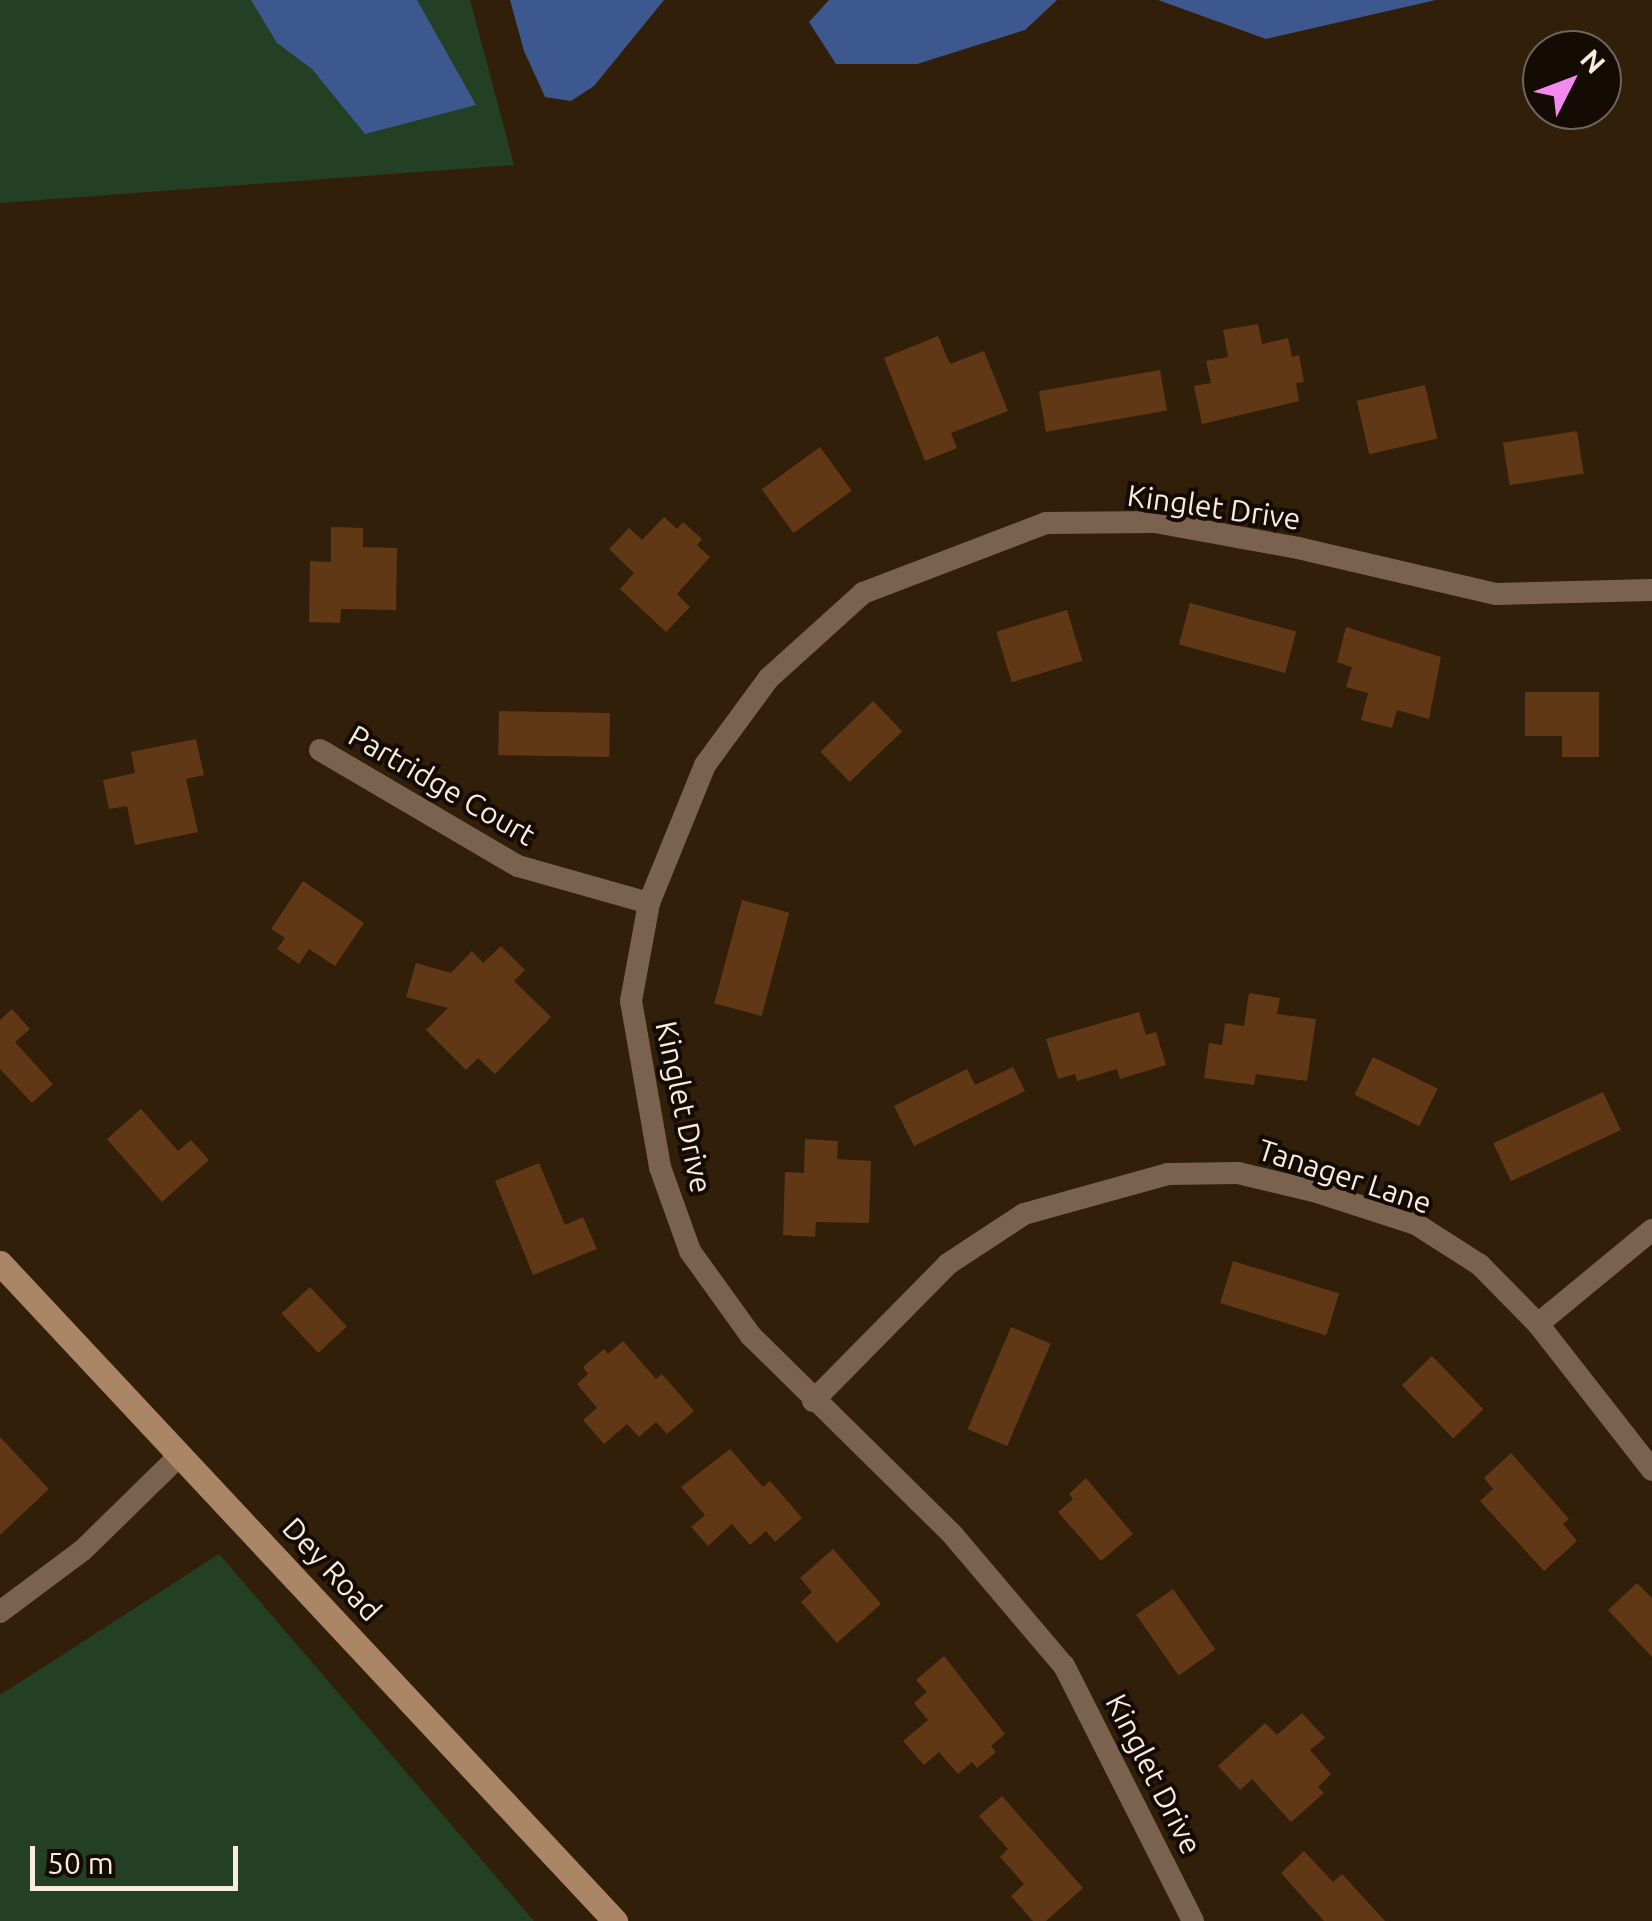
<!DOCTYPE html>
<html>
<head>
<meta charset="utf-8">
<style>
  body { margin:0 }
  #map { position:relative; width:1652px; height:1921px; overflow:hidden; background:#321f09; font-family:Ubuntu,sans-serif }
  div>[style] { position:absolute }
  .green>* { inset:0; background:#234024 }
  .water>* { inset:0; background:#3d588e }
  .building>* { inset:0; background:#613815; transform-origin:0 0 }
  .street>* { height:22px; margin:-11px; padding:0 11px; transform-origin:11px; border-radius:11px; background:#7a624f }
  .secondary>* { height:25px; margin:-12.5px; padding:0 12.5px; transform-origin:12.5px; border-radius:12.5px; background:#ab8666 }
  span { translate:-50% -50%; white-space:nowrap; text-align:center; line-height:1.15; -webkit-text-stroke:8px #130b04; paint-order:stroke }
  .street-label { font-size:30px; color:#f9ecdf }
  .north { position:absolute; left:1522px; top:30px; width:100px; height:100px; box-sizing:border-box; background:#130b04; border:2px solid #6f655c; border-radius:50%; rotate:48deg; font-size:28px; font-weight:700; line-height:40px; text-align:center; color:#f9ecdf }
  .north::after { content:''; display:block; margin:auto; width:35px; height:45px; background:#f489f0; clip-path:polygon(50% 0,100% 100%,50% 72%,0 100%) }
  .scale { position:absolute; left:30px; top:1846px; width:208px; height:45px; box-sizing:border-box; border:5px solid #f9ecdf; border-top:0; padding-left:12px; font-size:30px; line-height:35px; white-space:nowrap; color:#f9ecdf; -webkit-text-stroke:8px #130b04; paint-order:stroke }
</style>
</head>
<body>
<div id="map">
  <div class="green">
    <div style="clip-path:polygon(0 0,470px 0,514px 165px,0 203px)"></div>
    <div style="clip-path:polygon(219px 1554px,534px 1921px,0 1921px,0 1695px)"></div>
  </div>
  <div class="water">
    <div style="clip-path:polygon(251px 0,417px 0,476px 105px,365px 134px,312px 69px,277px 43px)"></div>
    <div style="clip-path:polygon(510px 0,664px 0,594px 86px,571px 101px,545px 97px,524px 51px)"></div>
    <div style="clip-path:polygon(829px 0,1057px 0,1025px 30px,917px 64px,836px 64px,809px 22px)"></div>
    <div style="clip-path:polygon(1158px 0,1436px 0,1266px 39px)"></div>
  </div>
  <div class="building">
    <div style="clip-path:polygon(1258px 324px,1262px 344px,1288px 338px,1292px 357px,1299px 355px,1304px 382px,1296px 383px,1299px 401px,1202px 424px,1194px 386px,1211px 383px,1206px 361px,1228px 357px,1223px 330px)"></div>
    <div style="clip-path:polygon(938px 336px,950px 364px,984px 351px,1008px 411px,951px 433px,957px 448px,925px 461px,884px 358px)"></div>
    <div style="left:1160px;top:370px;width:41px;height:123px;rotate:80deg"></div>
    <div style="left:1425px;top:385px;width:55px;height:70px;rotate:77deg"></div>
    <div style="left:1577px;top:431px;width:43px;height:75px;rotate:81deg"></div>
    <div style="left:820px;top:447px;width:54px;height:72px;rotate:54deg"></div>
    <div style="clip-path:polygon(664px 517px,677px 529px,683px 522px,702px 539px,697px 545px,710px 557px,677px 594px,690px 607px,666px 632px,620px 589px,634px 573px,609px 549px,629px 528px,642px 540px)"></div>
    <div style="clip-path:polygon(331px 527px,363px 528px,363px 547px,397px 548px,396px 610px,341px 609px,340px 623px,309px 622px,310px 561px,331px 562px)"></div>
    <div style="left:1190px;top:603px;width:110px;height:43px;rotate:15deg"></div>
    <div style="left:1067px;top:610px;width:53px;height:74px;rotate:73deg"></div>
    <div style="clip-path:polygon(1346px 627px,1441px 657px,1429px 719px,1397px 710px,1392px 728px,1361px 720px,1368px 693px,1346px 687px,1352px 667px,1337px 662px)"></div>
    <div style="clip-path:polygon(1525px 692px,1599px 692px,1599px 757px,1562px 757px,1562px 736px,1525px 736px)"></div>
    <div style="left:873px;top:701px;width:42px;height:73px;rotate:46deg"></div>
    <div style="left:499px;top:711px;width:111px;height:44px;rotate:1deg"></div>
    <div style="clip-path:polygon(196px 739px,204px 775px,186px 779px,198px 832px,135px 845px,127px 806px,109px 809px,103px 780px,135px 773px,131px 752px)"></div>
    <div style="clip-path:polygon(303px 881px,364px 923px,335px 966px,309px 949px,299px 964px,277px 949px,285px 938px,271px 929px)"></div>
    <div style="left:742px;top:900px;width:49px;height:107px;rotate:15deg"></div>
    <div style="clip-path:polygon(501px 946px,525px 970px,514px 981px,551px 1017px,495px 1074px,478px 1058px,466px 1070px,426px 1030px,448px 1008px,406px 997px,416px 963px,451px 973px,472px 951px,483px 963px)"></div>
    <div style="clip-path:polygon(1249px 993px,1280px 998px,1277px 1014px,1316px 1019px,1307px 1081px,1256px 1074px,1254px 1085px,1204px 1078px,1209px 1043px,1222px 1045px,1225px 1023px,1244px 1026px)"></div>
    <div style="clip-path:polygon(12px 1009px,30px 1029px,15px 1042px,53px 1084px,32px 1103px,0 1069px,0 1020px)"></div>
    <div style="clip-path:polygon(1139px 1012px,1146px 1035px,1156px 1032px,1166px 1065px,1120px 1079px,1117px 1069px,1077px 1081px,1075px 1074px,1058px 1079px,1046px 1039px)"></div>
    <div style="left:1373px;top:1057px;width:72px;height:42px;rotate:26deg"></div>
    <div style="clip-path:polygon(1013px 1067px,1025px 1091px,914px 1146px,894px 1106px,967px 1069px,975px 1085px)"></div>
    <div style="left:1603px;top:1092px;width:42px;height:121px;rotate:65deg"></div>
    <div style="clip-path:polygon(141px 1109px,178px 1151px,191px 1140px,209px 1160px,162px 1202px,107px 1139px)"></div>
    <div style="clip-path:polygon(805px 1139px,838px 1141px,837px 1159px,871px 1161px,869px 1223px,816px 1222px,815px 1237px,783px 1235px,785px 1172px,804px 1173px)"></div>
    <div style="clip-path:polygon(539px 1163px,565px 1225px,583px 1217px,597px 1249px,533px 1275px,495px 1181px)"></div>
    <div style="left:1233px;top:1261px;width:111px;height:44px;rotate:17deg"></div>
    <div style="left:310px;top:1287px;width:54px;height:39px;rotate:47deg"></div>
    <div style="left:1011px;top:1327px;width:43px;height:111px;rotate:23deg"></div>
    <div style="clip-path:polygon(623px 1341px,656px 1379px,662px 1374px,694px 1411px,667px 1434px,656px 1422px,639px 1437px,627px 1424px,604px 1444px,583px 1420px,597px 1408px,577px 1384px,588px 1374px,583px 1367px,604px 1349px,608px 1354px)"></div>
    <div style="left:1432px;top:1356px;width:74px;height:42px;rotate:46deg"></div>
    <div style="clip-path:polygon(0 1437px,49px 1489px,0 1535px)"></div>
    <div style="clip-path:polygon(730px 1449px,763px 1487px,770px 1481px,802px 1518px,775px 1542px,766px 1531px,750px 1545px,732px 1524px,708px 1546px,691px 1527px,705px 1515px,681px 1487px)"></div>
    <div style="clip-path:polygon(1511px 1453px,1569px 1519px,1563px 1524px,1577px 1541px,1544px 1571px,1480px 1501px,1493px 1489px,1484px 1478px)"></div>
    <div style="clip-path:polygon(1086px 1478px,1133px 1534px,1101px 1561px,1058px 1512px,1073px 1499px,1069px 1494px)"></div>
    <div style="clip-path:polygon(833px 1549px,881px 1604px,837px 1643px,801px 1602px,812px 1592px,800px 1578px)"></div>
    <div style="clip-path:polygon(1637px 1583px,1652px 1598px,1652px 1657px,1608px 1610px)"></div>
    <div style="left:1173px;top:1589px;width:74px;height:45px;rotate:55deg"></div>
    <div style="clip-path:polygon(944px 1656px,1005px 1734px,991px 1746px,996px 1752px,977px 1768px,972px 1762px,958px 1774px,939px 1752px,924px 1765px,903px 1741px,928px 1720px,914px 1703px,927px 1692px,916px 1680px)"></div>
    <div style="clip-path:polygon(1302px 1713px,1325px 1738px,1310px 1750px,1331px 1774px,1318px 1787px,1324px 1793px,1291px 1822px,1252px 1779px,1240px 1790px,1218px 1766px,1265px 1723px,1277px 1735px)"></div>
    <div style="clip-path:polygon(1002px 1796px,1083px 1888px,1046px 1921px,1033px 1921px,1011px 1896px,1024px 1884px,1000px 1857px,1008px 1849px,979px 1816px)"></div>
    <div style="clip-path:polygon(1304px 1851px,1333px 1882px,1342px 1874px,1385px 1921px,1324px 1921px,1281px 1873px)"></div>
  </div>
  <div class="street">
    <div style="left:320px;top:750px;width:229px;rotate:30.4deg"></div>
    <div style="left:518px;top:866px;width:136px;rotate:15.8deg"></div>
    <div style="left:1538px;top:1324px;width:148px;rotate:-39.5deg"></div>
    <div style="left:813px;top:1401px;width:192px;rotate:-45.4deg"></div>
    <div style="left:948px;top:1264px;width:91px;rotate:-33.3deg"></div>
    <div style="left:1024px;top:1214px;width:149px;rotate:-15.5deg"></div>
    <div style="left:1168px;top:1174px;width:70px;rotate:-0.8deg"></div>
    <div style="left:1238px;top:1173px;width:81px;rotate:13.5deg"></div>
    <div style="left:1317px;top:1192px;width:104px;rotate:17.9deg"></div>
    <div style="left:1416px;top:1224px;width:76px;rotate:32.6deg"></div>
    <div style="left:1480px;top:1265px;width:83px;rotate:45.5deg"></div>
    <div style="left:1538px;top:1324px;width:185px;rotate:52deg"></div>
    <div style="left:0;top:1612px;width:104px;rotate:-36.8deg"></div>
    <div style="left:83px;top:1550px;width:136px;rotate:-44.4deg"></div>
    <div style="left:1193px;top:1921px;width:286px;rotate:-116.8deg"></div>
    <div style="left:1064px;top:1666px;width:172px;rotate:-130.3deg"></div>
    <div style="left:953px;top:1535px;width:284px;rotate:-135.4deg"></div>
    <div style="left:751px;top:1336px;width:105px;rotate:-125.7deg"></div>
    <div style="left:690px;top:1251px;width:89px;rotate:-109.7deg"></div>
    <div style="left:660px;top:1167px;width:169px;rotate:-99.9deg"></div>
    <div style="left:631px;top:1001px;width:100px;rotate:-79.6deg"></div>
    <div style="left:649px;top:903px;width:149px;rotate:-67.9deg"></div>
    <div style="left:705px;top:765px;width:108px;rotate:-53.7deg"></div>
    <div style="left:769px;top:678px;width:127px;rotate:-42.1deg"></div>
    <div style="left:863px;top:593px;width:196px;rotate:-20.9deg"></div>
    <div style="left:1046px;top:523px;width:109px;rotate:-0.5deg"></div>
    <div style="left:1155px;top:522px;width:145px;rotate:10.3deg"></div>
    <div style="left:1298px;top:548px;width:203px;rotate:13.1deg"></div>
    <div style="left:1496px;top:594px;width:156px;rotate:-1.5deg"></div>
  </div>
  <div class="secondary">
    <div style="left:0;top:1263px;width:901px;rotate:46.93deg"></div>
  </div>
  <div class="street-label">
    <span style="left:1214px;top:507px;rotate:8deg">Kinglet Drive</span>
    <span style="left:442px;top:785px;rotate:30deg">Partridge Court</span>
    <span style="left:684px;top:1107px;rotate:78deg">Kinglet Drive</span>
    <span style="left:1345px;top:1176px;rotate:18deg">Tanager Lane</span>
    <span style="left:332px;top:1569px;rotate:47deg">Dey Road</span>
    <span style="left:1154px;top:1774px;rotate:63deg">Kinglet Drive</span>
  </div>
  <div class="north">N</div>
  <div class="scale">50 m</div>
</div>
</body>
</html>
